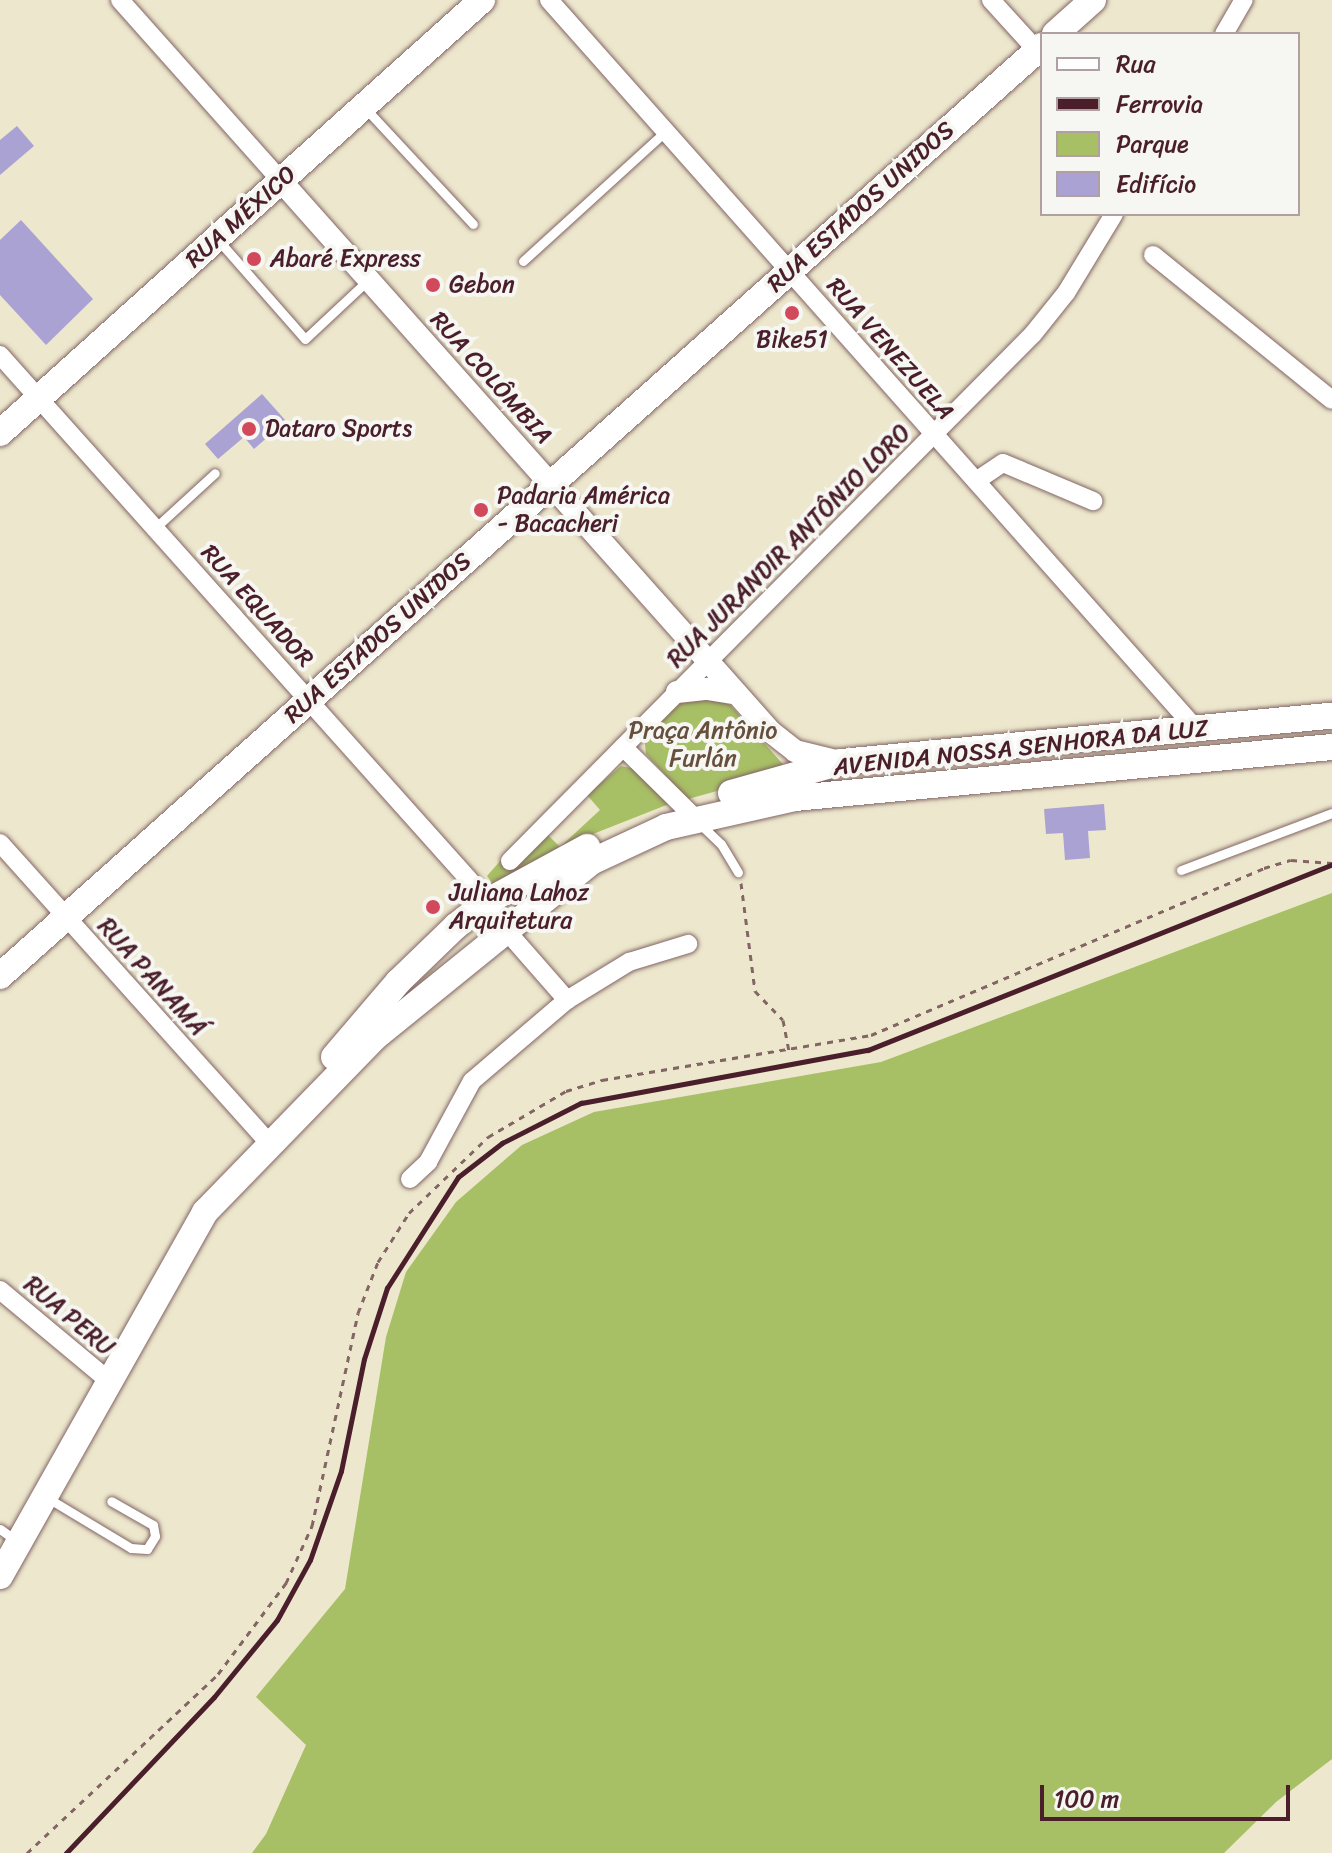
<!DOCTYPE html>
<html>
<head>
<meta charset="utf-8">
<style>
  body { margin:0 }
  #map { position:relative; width:1332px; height:1853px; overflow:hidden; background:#ece7cd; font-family:Sriracha,sans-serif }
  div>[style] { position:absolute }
  .green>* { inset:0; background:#a7bf65 }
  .building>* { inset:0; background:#aba2d4 }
  .path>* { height:3px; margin-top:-1.5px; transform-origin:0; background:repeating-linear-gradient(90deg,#836564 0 6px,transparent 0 12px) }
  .roads { filter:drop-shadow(0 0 2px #836564) drop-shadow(0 0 2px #836564) }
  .service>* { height:9px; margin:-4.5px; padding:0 4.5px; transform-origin:4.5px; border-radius:4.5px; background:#fff }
  .minor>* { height:18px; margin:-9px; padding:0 9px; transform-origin:9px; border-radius:9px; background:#fff }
  .tertiary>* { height:22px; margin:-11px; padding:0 11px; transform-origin:11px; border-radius:11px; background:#fff }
  .secondary>* { height:26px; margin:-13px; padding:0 13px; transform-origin:13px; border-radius:13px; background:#fff }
  .rail>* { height:5px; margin:-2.5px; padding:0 2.5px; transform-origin:2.5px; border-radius:2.5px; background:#4a1f2b }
  .dots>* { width:22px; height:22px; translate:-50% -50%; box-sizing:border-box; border:4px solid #f6f6f2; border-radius:50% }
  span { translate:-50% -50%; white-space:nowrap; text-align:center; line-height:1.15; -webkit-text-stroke:8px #f6f6f2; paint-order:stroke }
  .street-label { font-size:24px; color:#4a1f2b }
  .poi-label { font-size:24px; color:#4a1f2b }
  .left { translate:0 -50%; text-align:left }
  .park-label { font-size:24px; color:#664f3c }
  .legend { position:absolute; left:1040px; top:32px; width:260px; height:184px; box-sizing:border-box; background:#f6f6f2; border:2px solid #b1a0a2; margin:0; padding:10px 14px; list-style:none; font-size:24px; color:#4a1f2b }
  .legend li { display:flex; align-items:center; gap:16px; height:40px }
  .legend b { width:40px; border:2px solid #b1a0a2 }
  .scale { position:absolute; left:1040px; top:1785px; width:250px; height:36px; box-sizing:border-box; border:4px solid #4a1f2b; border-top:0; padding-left:10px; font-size:24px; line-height:28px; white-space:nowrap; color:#4a1f2b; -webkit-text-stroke:6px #f6f6f2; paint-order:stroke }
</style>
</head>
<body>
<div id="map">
  <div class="green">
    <div style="clip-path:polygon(716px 699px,730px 705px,789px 771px,688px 799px,646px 754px,644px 735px,684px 700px)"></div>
    <div style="clip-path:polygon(621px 766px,636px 769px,669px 804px,593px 834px,496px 888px,487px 876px,501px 860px,511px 870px,546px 833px,560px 847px,600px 810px,587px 795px)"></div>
    <div style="clip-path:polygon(1332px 893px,1332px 1759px,1276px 1802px,1224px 1853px,252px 1853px,266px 1834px,306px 1745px,256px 1697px,345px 1589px,386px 1337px,406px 1272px,456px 1202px,522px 1145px,594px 1112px,881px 1062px)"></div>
  </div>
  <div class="building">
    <div style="clip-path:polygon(17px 126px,34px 146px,0 175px,0 140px)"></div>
    <div style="clip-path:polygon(21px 220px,93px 299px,46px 345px,0 295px,0 240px)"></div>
    <div style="clip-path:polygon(262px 394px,286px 421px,254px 449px,244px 437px,218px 459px,205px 444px)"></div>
    <div style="clip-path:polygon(1104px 804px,1106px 830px,1088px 831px,1090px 858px,1065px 860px,1063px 833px,1046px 834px,1044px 809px)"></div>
  </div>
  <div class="path">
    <div style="left:741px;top:883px;width:109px;rotate:82.6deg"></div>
    <div style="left:755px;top:991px;width:40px;rotate:46deg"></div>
    <div style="left:783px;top:1020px;width:31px;rotate:79deg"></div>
    <div style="left:27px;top:1853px;width:262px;rotate:-43.1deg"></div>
    <div style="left:218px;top:1674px;width:114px;rotate:-53.2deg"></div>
    <div style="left:286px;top:1583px;width:63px;rotate:-65.5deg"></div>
    <div style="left:312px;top:1526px;width:218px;rotate:-77.8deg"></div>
    <div style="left:358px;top:1313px;width:55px;rotate:-68.6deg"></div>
    <div style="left:378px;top:1262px;width:58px;rotate:-57.7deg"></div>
    <div style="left:409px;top:1213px;width:110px;rotate:-43.9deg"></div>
    <div style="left:488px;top:1137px;width:91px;rotate:-30.5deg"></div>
    <div style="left:566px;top:1091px;width:38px;rotate:-17deg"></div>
    <div style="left:602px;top:1080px;width:273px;rotate:-9.5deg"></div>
    <div style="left:871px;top:1035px;width:427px;rotate:-23deg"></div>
    <div style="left:1264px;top:868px;width:28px;rotate:-17deg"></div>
    <div style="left:1291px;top:860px;width:41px;rotate:4.2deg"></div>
  </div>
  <div class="roads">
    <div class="service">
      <div style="left:366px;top:109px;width:157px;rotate:47.1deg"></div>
      <div style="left:219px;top:241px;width:130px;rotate:48.7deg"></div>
      <div style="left:305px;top:339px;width:86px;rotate:-43.1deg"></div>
      <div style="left:523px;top:261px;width:192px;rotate:-42.3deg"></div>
      <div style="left:155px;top:528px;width:81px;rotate:-42.5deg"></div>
      <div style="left:698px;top:822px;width:32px;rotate:44deg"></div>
      <div style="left:721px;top:844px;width:33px;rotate:59deg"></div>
      <div style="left:1181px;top:870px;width:161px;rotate:-20.7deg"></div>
      <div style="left:46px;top:1497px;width:99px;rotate:31deg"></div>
      <div style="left:131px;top:1548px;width:16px;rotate:4deg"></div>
      <div style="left:147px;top:1549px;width:15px;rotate:-58deg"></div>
      <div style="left:155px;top:1536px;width:11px;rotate:-100deg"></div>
      <div style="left:153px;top:1525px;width:48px;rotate:-150.3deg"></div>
      <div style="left:0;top:1529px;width:19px;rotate:36deg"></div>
    </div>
    <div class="minor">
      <div style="left:120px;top:0;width:242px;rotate:48.3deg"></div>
      <div style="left:549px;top:0;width:975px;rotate:48.41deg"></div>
      <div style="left:991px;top:0;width:76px;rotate:47.7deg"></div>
      <div style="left:1224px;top:34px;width:39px;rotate:-60deg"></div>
      <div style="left:1153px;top:255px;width:230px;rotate:39deg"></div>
      <div style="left:0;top:355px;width:732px;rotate:48.21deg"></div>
      <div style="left:488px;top:901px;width:31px;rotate:59deg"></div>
      <div style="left:504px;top:928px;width:96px;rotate:48.8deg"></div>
      <div style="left:976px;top:481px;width:32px;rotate:-34deg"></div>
      <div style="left:1003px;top:463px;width:98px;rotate:22.9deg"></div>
      <div style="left:623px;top:747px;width:101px;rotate:44.6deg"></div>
      <div style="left:0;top:843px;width:403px;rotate:48.1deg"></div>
      <div style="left:510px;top:861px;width:742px;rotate:-45.22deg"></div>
      <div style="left:1033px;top:334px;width:53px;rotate:-51.2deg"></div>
      <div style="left:1066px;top:293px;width:92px;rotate:-58.7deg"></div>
      <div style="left:410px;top:1179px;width:25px;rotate:-43deg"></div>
      <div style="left:428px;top:1162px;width:92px;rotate:-61.5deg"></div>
      <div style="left:472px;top:1081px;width:125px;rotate:-40.5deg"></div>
      <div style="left:567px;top:1000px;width:73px;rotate:-31.5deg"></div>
      <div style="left:629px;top:962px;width:62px;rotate:-17deg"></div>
      <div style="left:0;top:1290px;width:139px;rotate:39.8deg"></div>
    </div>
    <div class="tertiary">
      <div style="left:281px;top:181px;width:737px;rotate:48.35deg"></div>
      <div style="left:771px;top:732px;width:31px;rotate:38deg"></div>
      <div style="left:795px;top:751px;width:46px;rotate:13.7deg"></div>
      <div style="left:677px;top:692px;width:30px;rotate:-6deg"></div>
      <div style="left:707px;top:689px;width:30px;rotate:9deg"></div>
    </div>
    <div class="secondary">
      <div style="left:1055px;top:34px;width:51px;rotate:-41.8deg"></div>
      <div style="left:0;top:433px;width:648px;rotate:-41.93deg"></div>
      <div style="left:731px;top:793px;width:114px;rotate:-15.7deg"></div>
      <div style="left:841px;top:762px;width:493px;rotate:-5.4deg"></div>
      <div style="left:0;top:976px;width:1397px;rotate:-41.75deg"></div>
      <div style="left:334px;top:1057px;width:99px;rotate:-49.5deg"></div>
      <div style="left:398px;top:982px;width:81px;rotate:-44deg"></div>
      <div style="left:456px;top:926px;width:41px;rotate:-38deg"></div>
      <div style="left:488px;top:901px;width:113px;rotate:-28.6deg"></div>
      <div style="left:0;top:1576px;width:418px;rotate:-60.6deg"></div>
      <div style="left:205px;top:1212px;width:243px;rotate:-45.8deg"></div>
      <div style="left:374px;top:1038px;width:279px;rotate:-39deg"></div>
      <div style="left:591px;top:862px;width:83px;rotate:-25deg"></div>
      <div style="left:666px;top:827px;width:132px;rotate:-12.7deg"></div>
      <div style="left:795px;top:798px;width:539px;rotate:-5.43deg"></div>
    </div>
  </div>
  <div class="rail">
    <div style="left:66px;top:1853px;width:215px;rotate:-46.5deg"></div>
    <div style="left:214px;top:1697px;width:99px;rotate:-50.7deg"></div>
    <div style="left:277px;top:1620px;width:68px;rotate:-61.2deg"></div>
    <div style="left:310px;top:1560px;width:94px;rotate:-70.8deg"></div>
    <div style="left:341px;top:1471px;width:114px;rotate:-78.4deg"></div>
    <div style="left:364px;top:1359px;width:75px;rotate:-72.1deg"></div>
    <div style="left:387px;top:1288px;width:132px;rotate:-57.4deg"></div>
    <div style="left:458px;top:1177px;width:56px;rotate:-37.7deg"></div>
    <div style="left:502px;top:1143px;width:89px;rotate:-26.9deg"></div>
    <div style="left:581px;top:1103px;width:292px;rotate:-10.5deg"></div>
    <div style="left:868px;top:1050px;width:500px;rotate:-21.8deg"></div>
  </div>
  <div class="dots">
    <div style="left:254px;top:259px;background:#d1495b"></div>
    <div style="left:433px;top:285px;background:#d1495b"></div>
    <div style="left:792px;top:313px;background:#d1495b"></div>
    <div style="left:249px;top:429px;background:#d1495b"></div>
    <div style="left:481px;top:510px;background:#d1495b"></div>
    <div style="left:433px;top:907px;background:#d1495b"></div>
  </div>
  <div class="street-label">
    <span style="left:861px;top:207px;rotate:-42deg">RUA ESTADOS UNIDOS</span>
    <span style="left:241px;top:217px;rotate:-42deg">RUA MÉXICO</span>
    <span style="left:890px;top:349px;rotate:49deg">RUA VENEZUELA</span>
    <span style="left:491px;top:378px;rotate:48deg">RUA COLÔMBIA</span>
    <span style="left:789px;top:546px;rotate:-45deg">RUA JURANDIR ANTÔNIO LORO</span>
    <span style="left:257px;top:606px;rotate:48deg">RUA EQUADOR</span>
    <span style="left:378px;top:638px;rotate:-42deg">RUA ESTADOS UNIDOS</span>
    <span style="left:1021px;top:748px;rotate:-6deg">AVENIDA NOSSA SENHORA DA LUZ</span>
    <span style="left:152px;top:977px;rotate:48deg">RUA PANAMÁ</span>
    <span style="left:69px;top:1316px;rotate:40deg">RUA PERU</span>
  </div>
  <div class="poi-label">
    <span class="left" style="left:270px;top:259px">Abaré Express</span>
    <span class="left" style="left:449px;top:285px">Gebon</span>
    <span style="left:792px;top:340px">Bike51</span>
    <span class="left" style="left:265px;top:429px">Dataro Sports</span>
    <span class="left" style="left:497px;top:510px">Padaria América<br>- Bacacheri</span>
    <span class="left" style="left:449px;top:907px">Juliana Lahoz<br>Arquitetura</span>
  </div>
  <div class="park-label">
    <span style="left:703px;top:745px">Praça Antônio<br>Furlán</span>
  </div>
  <ul class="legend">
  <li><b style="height:10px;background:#fff"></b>Rua</li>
  <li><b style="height:10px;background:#4a1f2b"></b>Ferrovia</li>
  <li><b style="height:22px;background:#a7bf65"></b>Parque</li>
  <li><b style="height:22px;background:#aba2d4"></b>Edifício</li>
  </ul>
  <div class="scale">100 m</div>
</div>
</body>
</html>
